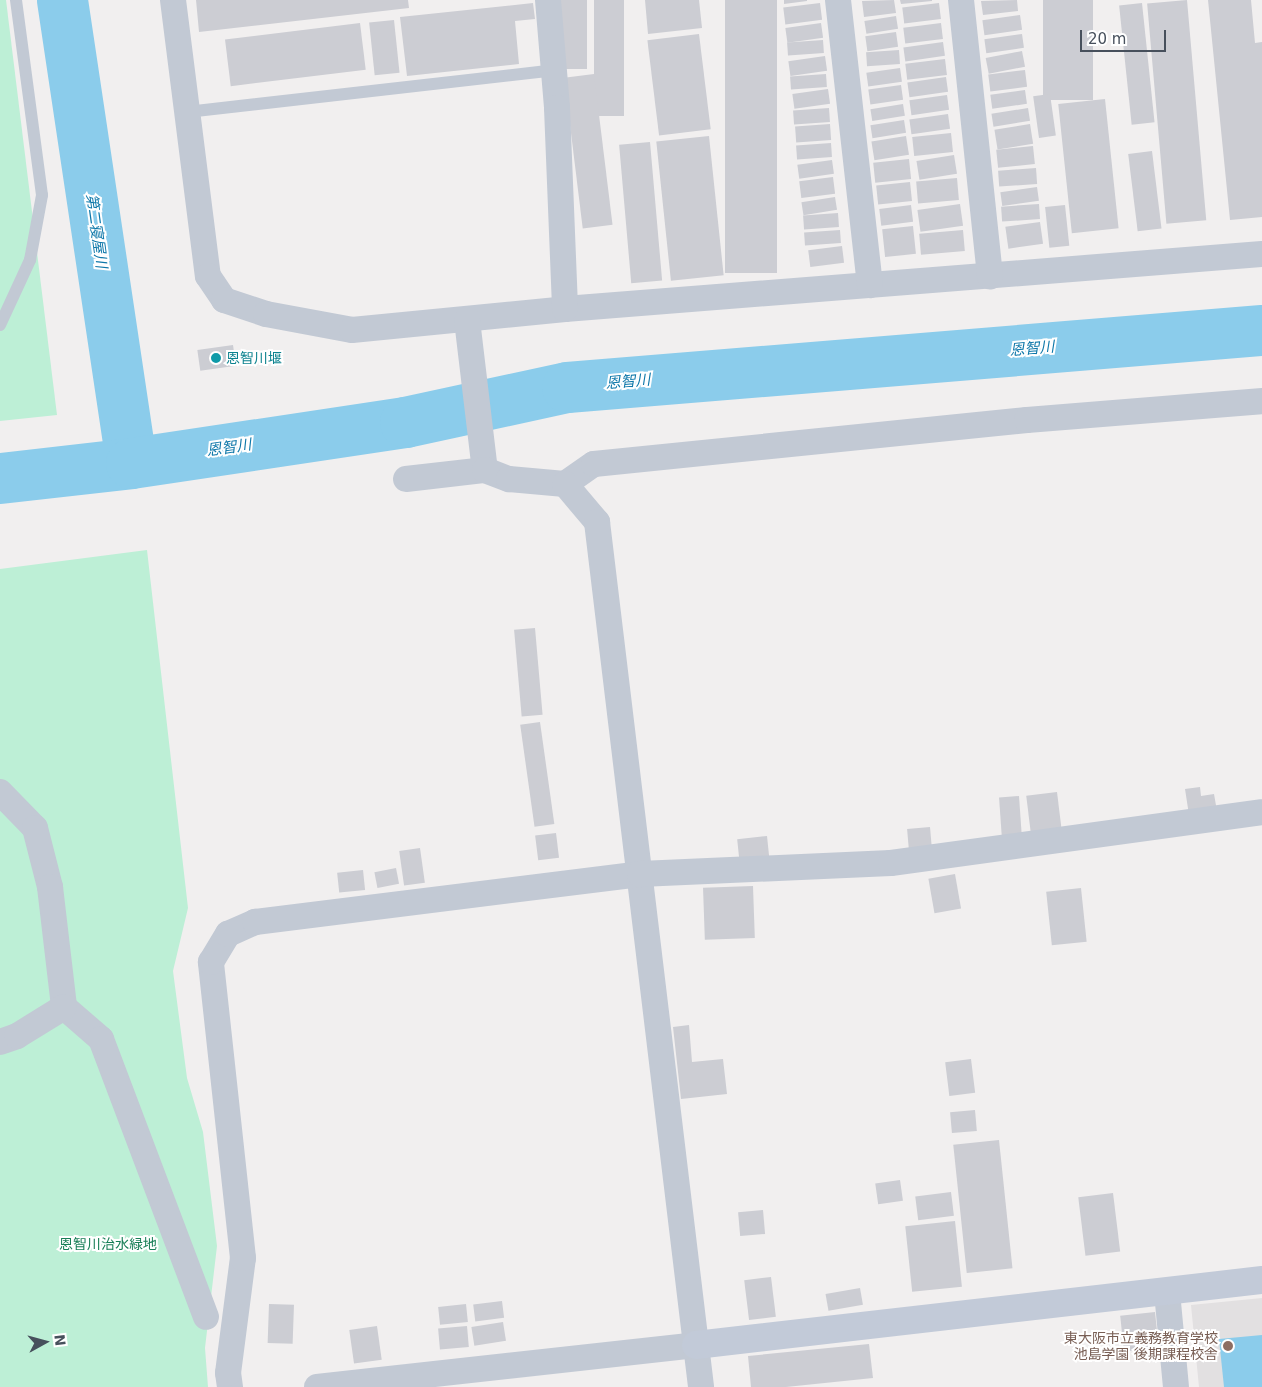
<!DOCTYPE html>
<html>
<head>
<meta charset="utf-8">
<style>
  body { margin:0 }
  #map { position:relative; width:1262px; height:1387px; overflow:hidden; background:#f1efef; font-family:"DejaVu Sans","Noto Sans JP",sans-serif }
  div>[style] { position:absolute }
  .education>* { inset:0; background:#e2e0e1 }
  .green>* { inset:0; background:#bdefd6 }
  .water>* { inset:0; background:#8bcceb }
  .river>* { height:51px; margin:-25.5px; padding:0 25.5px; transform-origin:25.5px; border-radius:25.5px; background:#8bcceb }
  .building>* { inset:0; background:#cccdd3; transform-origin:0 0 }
  .lane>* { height:12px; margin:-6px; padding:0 6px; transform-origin:6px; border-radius:6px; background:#c2c9d4 }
  .street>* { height:26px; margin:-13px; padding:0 13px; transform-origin:13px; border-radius:13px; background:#c2c9d4 }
  .secondary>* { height:28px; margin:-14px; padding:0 14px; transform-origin:14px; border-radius:14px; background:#c2cad8 }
  .dots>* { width:14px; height:14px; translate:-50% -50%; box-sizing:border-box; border:2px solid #fff; border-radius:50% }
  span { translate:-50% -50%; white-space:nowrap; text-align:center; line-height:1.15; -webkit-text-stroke:4px #fff; paint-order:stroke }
  .culture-label { font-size:14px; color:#0d838f }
  .left { translate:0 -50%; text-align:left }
  .park-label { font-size:14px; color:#177e56 }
  .education-label { font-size:14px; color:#785e54 }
  .right { translate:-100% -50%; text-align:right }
  .water-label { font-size:15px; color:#0d77a9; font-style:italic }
  .north { position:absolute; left:20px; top:1317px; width:50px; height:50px; -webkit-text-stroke:4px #fff; paint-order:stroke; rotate:83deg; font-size:14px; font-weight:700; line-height:20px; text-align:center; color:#47505c }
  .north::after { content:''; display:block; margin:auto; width:18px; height:22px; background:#47505c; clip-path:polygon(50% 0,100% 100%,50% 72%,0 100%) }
  .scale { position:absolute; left:1080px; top:30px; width:86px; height:22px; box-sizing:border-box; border:2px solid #47505c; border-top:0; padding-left:6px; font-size:15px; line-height:18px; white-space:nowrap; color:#47505c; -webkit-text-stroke:4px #fff; paint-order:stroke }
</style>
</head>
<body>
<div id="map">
  <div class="education">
    <div style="clip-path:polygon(1262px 1298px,1262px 1387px,1199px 1387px,1191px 1305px)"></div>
  </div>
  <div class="green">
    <div style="clip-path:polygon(0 0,6px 0,57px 415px,0 421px)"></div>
    <div style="clip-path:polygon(147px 550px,188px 908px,173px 971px,187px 1078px,203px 1132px,217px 1246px,205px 1348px,208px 1387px,0 1387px,0 569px)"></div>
  </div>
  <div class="water">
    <div style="clip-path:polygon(1262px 1335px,1262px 1387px,1224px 1387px,1219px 1339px)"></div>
  </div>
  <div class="river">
    <div style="left:62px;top:0;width:468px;rotate:81.5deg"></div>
    <div style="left:0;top:478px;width:132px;rotate:-6.5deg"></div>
    <div style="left:131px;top:463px;width:277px;rotate:-8.5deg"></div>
    <div style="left:405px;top:422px;width:166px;rotate:-12.2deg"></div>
    <div style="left:567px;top:387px;width:697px;rotate:-4.69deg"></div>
  </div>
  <div class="building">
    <div style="clip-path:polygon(196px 0,408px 0,409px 8px,199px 32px)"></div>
    <div style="left:560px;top:0;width:27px;height:69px"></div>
    <div style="left:594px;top:0;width:30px;height:116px"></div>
    <div style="clip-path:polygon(645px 0,699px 0,702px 28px,648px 34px)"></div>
    <div style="left:725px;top:0;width:52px;height:273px"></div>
    <div style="clip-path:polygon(784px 0,807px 0,807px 1px,784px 4px)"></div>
    <div style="clip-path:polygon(894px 0,896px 13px,864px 17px,862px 1px)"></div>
    <div style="clip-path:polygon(900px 0,932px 0,932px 1px,901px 4px)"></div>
    <div style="clip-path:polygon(1017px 0,1018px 11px,983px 15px,981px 1px)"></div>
    <div style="left:1043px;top:0;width:50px;height:100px"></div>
    <div style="left:1187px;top:0;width:221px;height:40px;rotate:85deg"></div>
    <div style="clip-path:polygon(1208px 0,1251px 0,1255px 43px,1262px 42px,1262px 217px,1230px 220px)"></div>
    <div style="clip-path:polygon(533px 3px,535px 19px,515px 21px,519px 64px,407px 76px,400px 17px)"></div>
    <div style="left:820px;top:3px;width:17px;height:37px;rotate:83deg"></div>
    <div style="left:939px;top:3px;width:16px;height:37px;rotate:83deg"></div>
    <div style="left:1142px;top:3px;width:120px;height:23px;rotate:84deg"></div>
    <div style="left:1020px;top:15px;width:15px;height:38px;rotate:82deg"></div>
    <div style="left:896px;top:16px;width:13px;height:32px;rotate:81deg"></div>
    <div style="left:394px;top:20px;width:53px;height:25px;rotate:84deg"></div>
    <div style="left:360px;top:23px;width:47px;height:136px;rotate:83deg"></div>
    <div style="left:821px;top:23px;width:15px;height:36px;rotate:82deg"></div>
    <div style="left:941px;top:23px;width:16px;height:38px;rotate:83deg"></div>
    <div style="left:896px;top:32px;width:15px;height:31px;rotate:82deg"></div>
    <div style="left:699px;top:34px;width:96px;height:52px;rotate:83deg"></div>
    <div style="left:1022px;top:34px;width:14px;height:38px;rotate:82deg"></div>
    <div style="left:823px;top:40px;width:13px;height:36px;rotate:86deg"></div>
    <div style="left:943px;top:42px;width:14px;height:40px;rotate:82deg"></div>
    <div style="left:899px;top:50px;width:14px;height:33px;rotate:86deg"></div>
    <div style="left:1022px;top:51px;width:16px;height:37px;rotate:79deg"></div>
    <div style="left:825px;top:56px;width:15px;height:37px;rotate:82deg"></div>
    <div style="left:945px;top:59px;width:16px;height:40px;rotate:83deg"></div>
    <div style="left:900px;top:68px;width:14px;height:34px;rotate:82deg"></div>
    <div style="left:1025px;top:70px;width:17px;height:37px;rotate:83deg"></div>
    <div style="left:594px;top:74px;width:152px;height:30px;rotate:83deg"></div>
    <div style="left:826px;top:74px;width:13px;height:36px;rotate:86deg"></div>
    <div style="left:946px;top:77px;width:15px;height:39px;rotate:82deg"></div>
    <div style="left:901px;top:85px;width:15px;height:33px;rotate:82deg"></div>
    <div style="left:828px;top:89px;width:15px;height:36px;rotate:82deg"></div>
    <div style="left:1025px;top:90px;width:14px;height:35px;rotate:82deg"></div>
    <div style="left:1050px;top:94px;width:42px;height:17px;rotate:82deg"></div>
    <div style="left:947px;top:95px;width:15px;height:38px;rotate:82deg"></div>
    <div style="left:1105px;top:99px;width:130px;height:47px;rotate:84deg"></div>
    <div style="left:903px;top:104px;width:12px;height:33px;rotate:81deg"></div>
    <div style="left:829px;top:108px;width:14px;height:36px;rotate:86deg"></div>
    <div style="left:1028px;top:108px;width:13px;height:37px;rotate:81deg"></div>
    <div style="left:948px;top:114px;width:15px;height:39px;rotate:82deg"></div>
    <div style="left:904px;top:120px;width:13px;height:34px;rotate:81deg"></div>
    <div style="left:830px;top:124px;width:16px;height:35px;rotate:86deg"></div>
    <div style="left:1030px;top:124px;width:20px;height:36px;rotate:81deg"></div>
    <div style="left:951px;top:133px;width:19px;height:39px;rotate:84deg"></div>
    <div style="left:709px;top:136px;width:140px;height:53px;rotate:84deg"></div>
    <div style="left:906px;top:136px;width:19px;height:35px;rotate:81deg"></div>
    <div style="left:650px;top:142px;width:139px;height:31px;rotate:85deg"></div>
    <div style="left:831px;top:143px;width:14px;height:35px;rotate:86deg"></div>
    <div style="left:1033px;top:146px;width:18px;height:37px;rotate:84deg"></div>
    <div style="left:1152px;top:151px;width:78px;height:24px;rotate:83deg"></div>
    <div style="left:954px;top:155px;width:19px;height:38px;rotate:81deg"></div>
    <div style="left:909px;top:159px;width:20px;height:36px;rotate:84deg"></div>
    <div style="left:832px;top:160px;width:14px;height:35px;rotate:82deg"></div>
    <div style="left:1036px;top:168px;width:16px;height:38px;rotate:86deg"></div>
    <div style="left:833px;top:177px;width:17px;height:34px;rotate:83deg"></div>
    <div style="left:957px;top:178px;width:22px;height:41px;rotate:85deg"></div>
    <div style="left:910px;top:182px;width:19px;height:34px;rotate:84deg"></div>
    <div style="left:1037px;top:187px;width:14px;height:37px;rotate:82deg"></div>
    <div style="left:835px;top:197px;width:13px;height:34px;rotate:81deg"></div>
    <div style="left:960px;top:204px;width:22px;height:43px;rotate:82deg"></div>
    <div style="left:1039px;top:204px;width:15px;height:38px;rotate:86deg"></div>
    <div style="left:911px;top:205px;width:17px;height:32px;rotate:83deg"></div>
    <div style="left:1065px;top:205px;width:41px;height:20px;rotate:84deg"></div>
    <div style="left:838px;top:213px;width:14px;height:35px;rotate:86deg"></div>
    <div style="left:1040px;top:222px;width:22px;height:35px;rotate:82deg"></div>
    <div style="left:913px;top:226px;width:28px;height:31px;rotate:84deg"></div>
    <div style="left:840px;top:230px;width:13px;height:36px;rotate:86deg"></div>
    <div style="left:963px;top:230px;width:21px;height:44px;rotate:85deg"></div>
    <div style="left:842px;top:246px;width:17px;height:34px;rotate:83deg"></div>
    <div style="left:233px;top:345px;width:21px;height:36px;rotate:82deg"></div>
    <div style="left:535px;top:628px;width:87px;height:21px;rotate:85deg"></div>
    <div style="left:540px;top:722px;width:103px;height:20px;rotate:82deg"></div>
    <div style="clip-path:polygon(1200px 787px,1201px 796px,1214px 794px,1217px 811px,1189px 815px,1185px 789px)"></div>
    <div style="left:1057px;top:792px;width:40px;height:31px;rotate:83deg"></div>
    <div style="left:1019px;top:796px;width:39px;height:20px;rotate:86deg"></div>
    <div style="left:930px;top:827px;width:22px;height:23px;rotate:85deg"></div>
    <div style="left:556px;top:833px;width:25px;height:21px;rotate:83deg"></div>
    <div style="left:767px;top:836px;width:20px;height:30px;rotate:84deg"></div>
    <div style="left:420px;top:848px;width:35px;height:21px;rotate:82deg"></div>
    <div style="left:396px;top:868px;width:16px;height:22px;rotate:79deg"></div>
    <div style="left:363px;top:870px;width:20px;height:26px;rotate:84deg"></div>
    <div style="left:955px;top:874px;width:35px;height:27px;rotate:80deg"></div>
    <div style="left:753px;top:886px;width:52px;height:50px;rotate:88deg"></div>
    <div style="left:1081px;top:888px;width:54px;height:35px;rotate:84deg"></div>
    <div style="clip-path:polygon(689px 1025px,692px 1062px,723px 1059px,727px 1094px,681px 1099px,673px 1027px)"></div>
    <div style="left:971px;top:1059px;width:34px;height:26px;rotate:83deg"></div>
    <div style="left:975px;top:1110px;width:21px;height:25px;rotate:85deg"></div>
    <div style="left:999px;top:1140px;width:129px;height:46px;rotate:84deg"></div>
    <div style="left:900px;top:1180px;width:21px;height:25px;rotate:82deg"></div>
    <div style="left:951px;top:1192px;width:24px;height:36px;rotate:83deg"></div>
    <div style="left:1113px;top:1193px;width:59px;height:35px;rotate:83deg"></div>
    <div style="left:763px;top:1210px;width:24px;height:25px;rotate:85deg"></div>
    <div style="left:955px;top:1221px;width:66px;height:50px;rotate:84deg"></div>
    <div style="left:771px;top:1277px;width:40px;height:27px;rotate:83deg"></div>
    <div style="left:860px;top:1288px;width:17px;height:35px;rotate:80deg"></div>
    <div style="left:502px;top:1301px;width:17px;height:29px;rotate:83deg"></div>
    <div style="left:269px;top:1304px;width:25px;height:39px;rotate:2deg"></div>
    <div style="left:466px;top:1304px;width:18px;height:28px;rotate:84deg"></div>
    <div style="left:1155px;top:1312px;width:36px;height:35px;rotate:84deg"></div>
    <div style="left:503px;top:1322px;width:19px;height:32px;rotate:81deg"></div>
    <div style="left:377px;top:1326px;width:34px;height:28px;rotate:82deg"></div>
    <div style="left:467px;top:1326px;width:21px;height:29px;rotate:85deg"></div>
    <div style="clip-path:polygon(869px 1344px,873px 1378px,786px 1387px,751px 1387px,748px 1356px)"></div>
  </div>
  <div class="lane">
    <div style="left:187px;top:112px;width:369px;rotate:-6.5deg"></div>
    <div style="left:0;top:325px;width:72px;rotate:-65.2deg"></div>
    <div style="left:30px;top:260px;width:66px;rotate:-79.5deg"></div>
    <div style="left:42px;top:195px;width:197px;rotate:-97.6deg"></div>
  </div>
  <div class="street">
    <div style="left:173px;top:0;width:278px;rotate:82.8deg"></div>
    <div style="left:208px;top:276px;width:29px;rotate:56deg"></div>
    <div style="left:224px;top:300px;width:44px;rotate:18.4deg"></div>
    <div style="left:266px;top:314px;width:87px;rotate:10.5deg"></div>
    <div style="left:352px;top:330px;width:214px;rotate:-5.6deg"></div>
    <div style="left:565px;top:309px;width:699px;rotate:-4.51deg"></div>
    <div style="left:548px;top:0;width:108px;rotate:85.2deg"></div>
    <div style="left:557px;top:108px;width:201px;rotate:87.7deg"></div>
    <div style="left:838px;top:0;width:287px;rotate:83.6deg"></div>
    <div style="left:961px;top:0;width:278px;rotate:84deg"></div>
    <div style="left:467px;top:320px;width:151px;rotate:83.2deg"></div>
    <div style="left:406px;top:479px;width:80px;rotate:-6.5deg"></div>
    <div style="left:485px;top:470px;width:26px;rotate:21deg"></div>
    <div style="left:509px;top:479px;width:56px;rotate:5.1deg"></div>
    <div style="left:565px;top:484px;width:35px;rotate:-35deg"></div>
    <div style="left:594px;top:464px;width:435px;rotate:-5.8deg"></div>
    <div style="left:1027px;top:420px;width:236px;rotate:-4.6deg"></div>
    <div style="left:565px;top:484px;width:50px;rotate:49.9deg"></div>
    <div style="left:597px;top:522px;width:871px;rotate:83.14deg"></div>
    <div style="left:0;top:792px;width:50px;rotate:45.8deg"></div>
    <div style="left:35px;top:828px;width:61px;rotate:75.7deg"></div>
    <div style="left:50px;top:887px;width:121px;rotate:83.3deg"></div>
    <div style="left:64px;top:1007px;width:49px;rotate:40.9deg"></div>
    <div style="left:101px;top:1039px;width:297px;rotate:69.3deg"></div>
    <div style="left:0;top:1042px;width:18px;rotate:-19deg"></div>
    <div style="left:17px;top:1036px;width:55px;rotate:-31.7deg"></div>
    <div style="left:1167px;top:1292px;width:95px;rotate:84.6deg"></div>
    <div style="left:230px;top:1387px;width:14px;rotate:-98deg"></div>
    <div style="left:228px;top:1373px;width:116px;rotate:-82.6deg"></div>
    <div style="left:243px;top:1258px;width:298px;rotate:-96.2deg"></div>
    <div style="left:211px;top:962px;width:33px;rotate:-59deg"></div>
    <div style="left:228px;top:934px;width:30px;rotate:-24deg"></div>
    <div style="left:255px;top:922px;width:388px;rotate:-7.1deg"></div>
    <div style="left:640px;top:874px;width:251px;rotate:-2.5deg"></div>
    <div style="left:891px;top:863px;width:374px;rotate:-7.8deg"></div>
    <div style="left:317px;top:1387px;width:381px;rotate:-6.3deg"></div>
  </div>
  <div class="secondary">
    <div style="left:696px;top:1345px;width:570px;rotate:-6.55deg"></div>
  </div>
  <div class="dots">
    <div style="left:216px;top:358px;background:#0f9aa8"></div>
    <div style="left:1228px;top:1346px;background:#8d6e63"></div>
  </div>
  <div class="culture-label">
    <span class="left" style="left:226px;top:358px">恩智川堰</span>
  </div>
  <div class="park-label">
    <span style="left:108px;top:1244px">恩智川治水緑地</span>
  </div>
  <div class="education-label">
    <span class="right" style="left:1218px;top:1346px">東大阪市立義務教育学校<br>池島学園 後期課程校舎</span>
  </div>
  <div class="water-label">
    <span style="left:96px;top:231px;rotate:82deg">第二寝屋川</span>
    <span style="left:1032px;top:349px;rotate:-5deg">恩智川</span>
    <span style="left:628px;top:382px;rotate:-5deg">恩智川</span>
    <span style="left:229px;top:448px;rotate:-8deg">恩智川</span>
  </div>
  <div class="north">N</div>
  <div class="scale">20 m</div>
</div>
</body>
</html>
